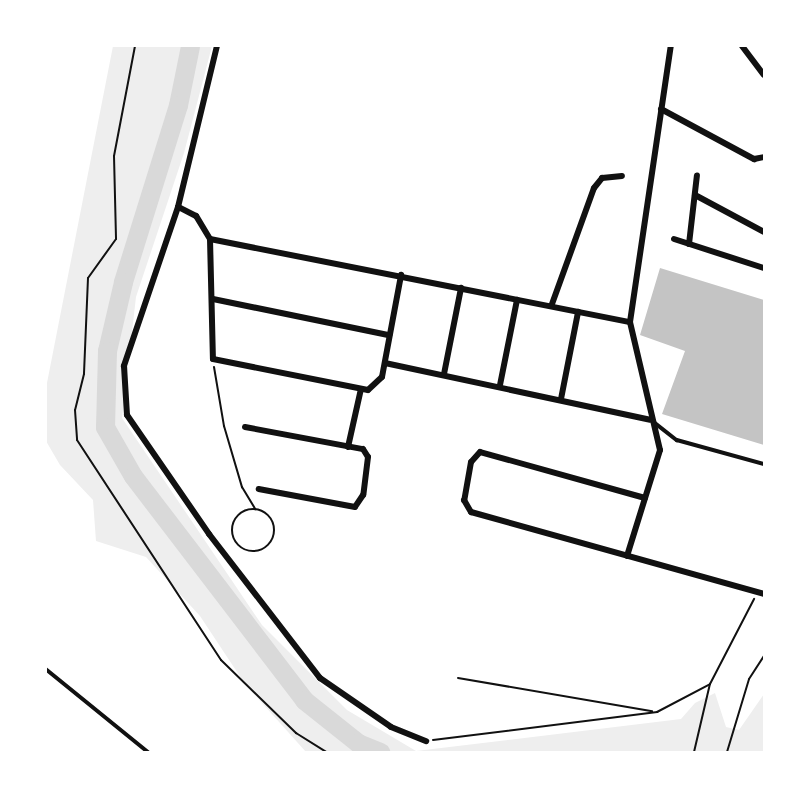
<!DOCTYPE html>
<html>
<head>
<meta charset="utf-8">
<style>
  body { margin:0 }
  #map { position:relative; width:810px; height:798px; overflow:hidden; background:#fff; font-family:Raleway,sans-serif }
  div>[style] { position:absolute }
  .green>* { inset:0; background:#eee }
  .river>* { height:19px; margin:-9.5px; padding:0 9.5px; transform-origin:9.5px; border-radius:9.5px; background:#d9d9d9 }
  .building>* { inset:0; background:#c4c4c4 }
  .path>* { height:2px; margin:-1px; padding:0 1px; transform-origin:1px; border-radius:1px; background:#111 }
  .path>.ring { margin:-1px; padding:0; box-sizing:content-box; background:none; border:2px solid #111; border-radius:50% }
  .service>* { height:3.5px; margin:-1.75px; padding:0 1.75px; transform-origin:1.75px; border-radius:1.75px; background:#111 }
  .minor>* { height:6px; margin:-3px; padding:0 3px; transform-origin:3px; border-radius:3px; background:#111 }
  span { translate:-50% -50%; white-space:nowrap; text-align:center; line-height:1.15; -webkit-text-stroke:7px #fff; paint-order:stroke }
  .frame { position:absolute; inset:0; border:47px solid #fff; pointer-events:none }
</style>
</head>
<body>
<div id="map">
  <div class="green">
    <div style="clip-path:polygon(113px 46px,212px 46px,184px 153px,136px 297px,122px 418px,262px 625px,347px 710px,416px 751px,681px 719px,695px 703px,715px 693px,726px 727px,739px 730px,764px 694px,764px 752px,306px 752px,245px 684px,200px 616px,146px 557px,96px 541px,93px 500px,60px 465px,46px 441px,46px 388px)"></div>
  </div>
  <div class="river">
    <div style="left:190px;top:46px;width:60px;rotate:101.5deg"></div>
    <div style="left:178px;top:105px;width:185px;rotate:107.3deg"></div>
    <div style="left:123px;top:282px;width:71px;rotate:103.1deg"></div>
    <div style="left:107px;top:351px;width:76px;rotate:91.5deg"></div>
    <div style="left:105px;top:427px;width:56px;rotate:60.3deg"></div>
    <div style="left:133px;top:476px;width:282px;rotate:52.6deg"></div>
    <div style="left:304px;top:700px;width:69px;rotate:38.5deg"></div>
    <div style="left:358px;top:743px;width:24px;rotate:22deg"></div>
  </div>
  <div class="building">
    <div style="clip-path:polygon(660px 268px,764px 300px,764px 445px,662px 414px,685px 351px,640px 335px)"></div>
  </div>
  <div class="path">
    <div style="left:135px;top:46px;width:112px;rotate:100.8deg"></div>
    <div style="left:114px;top:156px;width:83px;rotate:88.6deg"></div>
    <div style="left:116px;top:239px;width:48px;rotate:125.7deg"></div>
    <div style="left:88px;top:278px;width:96px;rotate:92.4deg"></div>
    <div style="left:84px;top:374px;width:37px;rotate:104deg"></div>
    <div style="left:75px;top:410px;width:30px;rotate:86deg"></div>
    <div style="left:77px;top:440px;width:263px;rotate:56.8deg"></div>
    <div style="left:221px;top:660px;width:105px;rotate:44.2deg"></div>
    <div style="left:296px;top:733px;width:36px;rotate:32deg"></div>
    <div style="left:214px;top:367px;width:60px;rotate:80.4deg"></div>
    <div style="left:224px;top:426px;width:64px;rotate:73.6deg"></div>
    <div style="left:242px;top:487px;width:26px;rotate:59deg"></div>
    <div class="ring" style="left:232px;top:509px;width:40px;height:40px"></div>
    <div style="left:458px;top:678px;width:197px;rotate:9.7deg"></div>
    <div style="left:433px;top:740px;width:226px;rotate:-7.1deg"></div>
    <div style="left:657px;top:712px;width:60px;rotate:-27.8deg"></div>
    <div style="left:694px;top:752px;width:70px;rotate:-76.8deg"></div>
    <div style="left:710px;top:684px;width:96px;rotate:-62.6deg"></div>
    <div style="left:727px;top:752px;width:76px;rotate:-73.2deg"></div>
    <div style="left:749px;top:679px;width:27px;rotate:-57deg"></div>
  </div>
  <div class="service">
    <div style="left:655px;top:423px;width:28px;rotate:38deg"></div>
    <div style="left:677px;top:440px;width:90px;rotate:15.4deg"></div>
    <div style="left:46px;top:669px;width:132px;rotate:39.1deg"></div>
  </div>
  <div class="minor">
    <div style="left:742px;top:46px;width:36px;rotate:53deg"></div>
    <div style="left:661px;top:109px;width:106px;rotate:28.3deg"></div>
    <div style="left:754px;top:159px;width:10px;rotate:-11deg"></div>
    <div style="left:695px;top:195px;width:78px;rotate:28.2deg"></div>
    <div style="left:178px;top:207px;width:168px;rotate:108.8deg"></div>
    <div style="left:124px;top:366px;width:49px;rotate:86.5deg"></div>
    <div style="left:127px;top:415px;width:145px;rotate:55.4deg"></div>
    <div style="left:209px;top:534px;width:182px;rotate:52.4deg"></div>
    <div style="left:320px;top:678px;width:86px;rotate:34.6deg"></div>
    <div style="left:391px;top:727px;width:38px;rotate:22deg"></div>
    <div style="left:210px;top:239px;width:428px;rotate:11.2deg"></div>
    <div style="left:210px;top:239px;width:120px;rotate:88.6deg"></div>
    <div style="left:213px;top:359px;width:158px;rotate:11.3deg"></div>
    <div style="left:368px;top:390px;width:19px;rotate:-43deg"></div>
    <div style="left:382px;top:377px;width:104px;rotate:-79.4deg"></div>
    <div style="left:210px;top:239px;width:27px;rotate:-121deg"></div>
    <div style="left:196px;top:216px;width:20px;rotate:-153deg"></div>
    <div style="left:178px;top:207px;width:166px;rotate:-76.4deg"></div>
    <div style="left:674px;top:239px;width:95px;rotate:17.9deg"></div>
    <div style="left:689px;top:244px;width:69px;rotate:-83.4deg"></div>
    <div style="left:213px;top:299px;width:180px;rotate:11.6deg"></div>
    <div style="left:552px;top:304px;width:123px;rotate:-70.1deg"></div>
    <div style="left:594px;top:188px;width:13px;rotate:-51deg"></div>
    <div style="left:602px;top:178px;width:20px;rotate:-6deg"></div>
    <div style="left:385px;top:363px;width:271px;rotate:12.1deg"></div>
    <div style="left:444px;top:374px;width:88px;rotate:-78.8deg"></div>
    <div style="left:500px;top:385px;width:87px;rotate:-78.7deg"></div>
    <div style="left:561px;top:399px;width:89px;rotate:-78.9deg"></div>
    <div style="left:245px;top:427px;width:120px;rotate:10.6deg"></div>
    <div style="left:363px;top:449px;width:9px;rotate:58deg"></div>
    <div style="left:368px;top:457px;width:38px;rotate:97deg"></div>
    <div style="left:363px;top:495px;width:14px;rotate:124deg"></div>
    <div style="left:355px;top:507px;width:98px;rotate:-169.4deg"></div>
    <div style="left:348px;top:447px;width:59px;rotate:-77.4deg"></div>
    <div style="left:645px;top:498px;width:171px;rotate:-164.4deg"></div>
    <div style="left:480px;top:452px;width:13px;rotate:132deg"></div>
    <div style="left:471px;top:462px;width:39px;rotate:100deg"></div>
    <div style="left:464px;top:500px;width:14px;rotate:60deg"></div>
    <div style="left:471px;top:512px;width:304px;rotate:15.6deg"></div>
    <div style="left:627px;top:556px;width:111px;rotate:-72.7deg"></div>
    <div style="left:660px;top:450px;width:131px;rotate:-103.2deg"></div>
    <div style="left:630px;top:322px;width:279px;rotate:-81.6deg"></div>
  </div>
  <div class="frame"></div>
</div>
</body>
</html>
